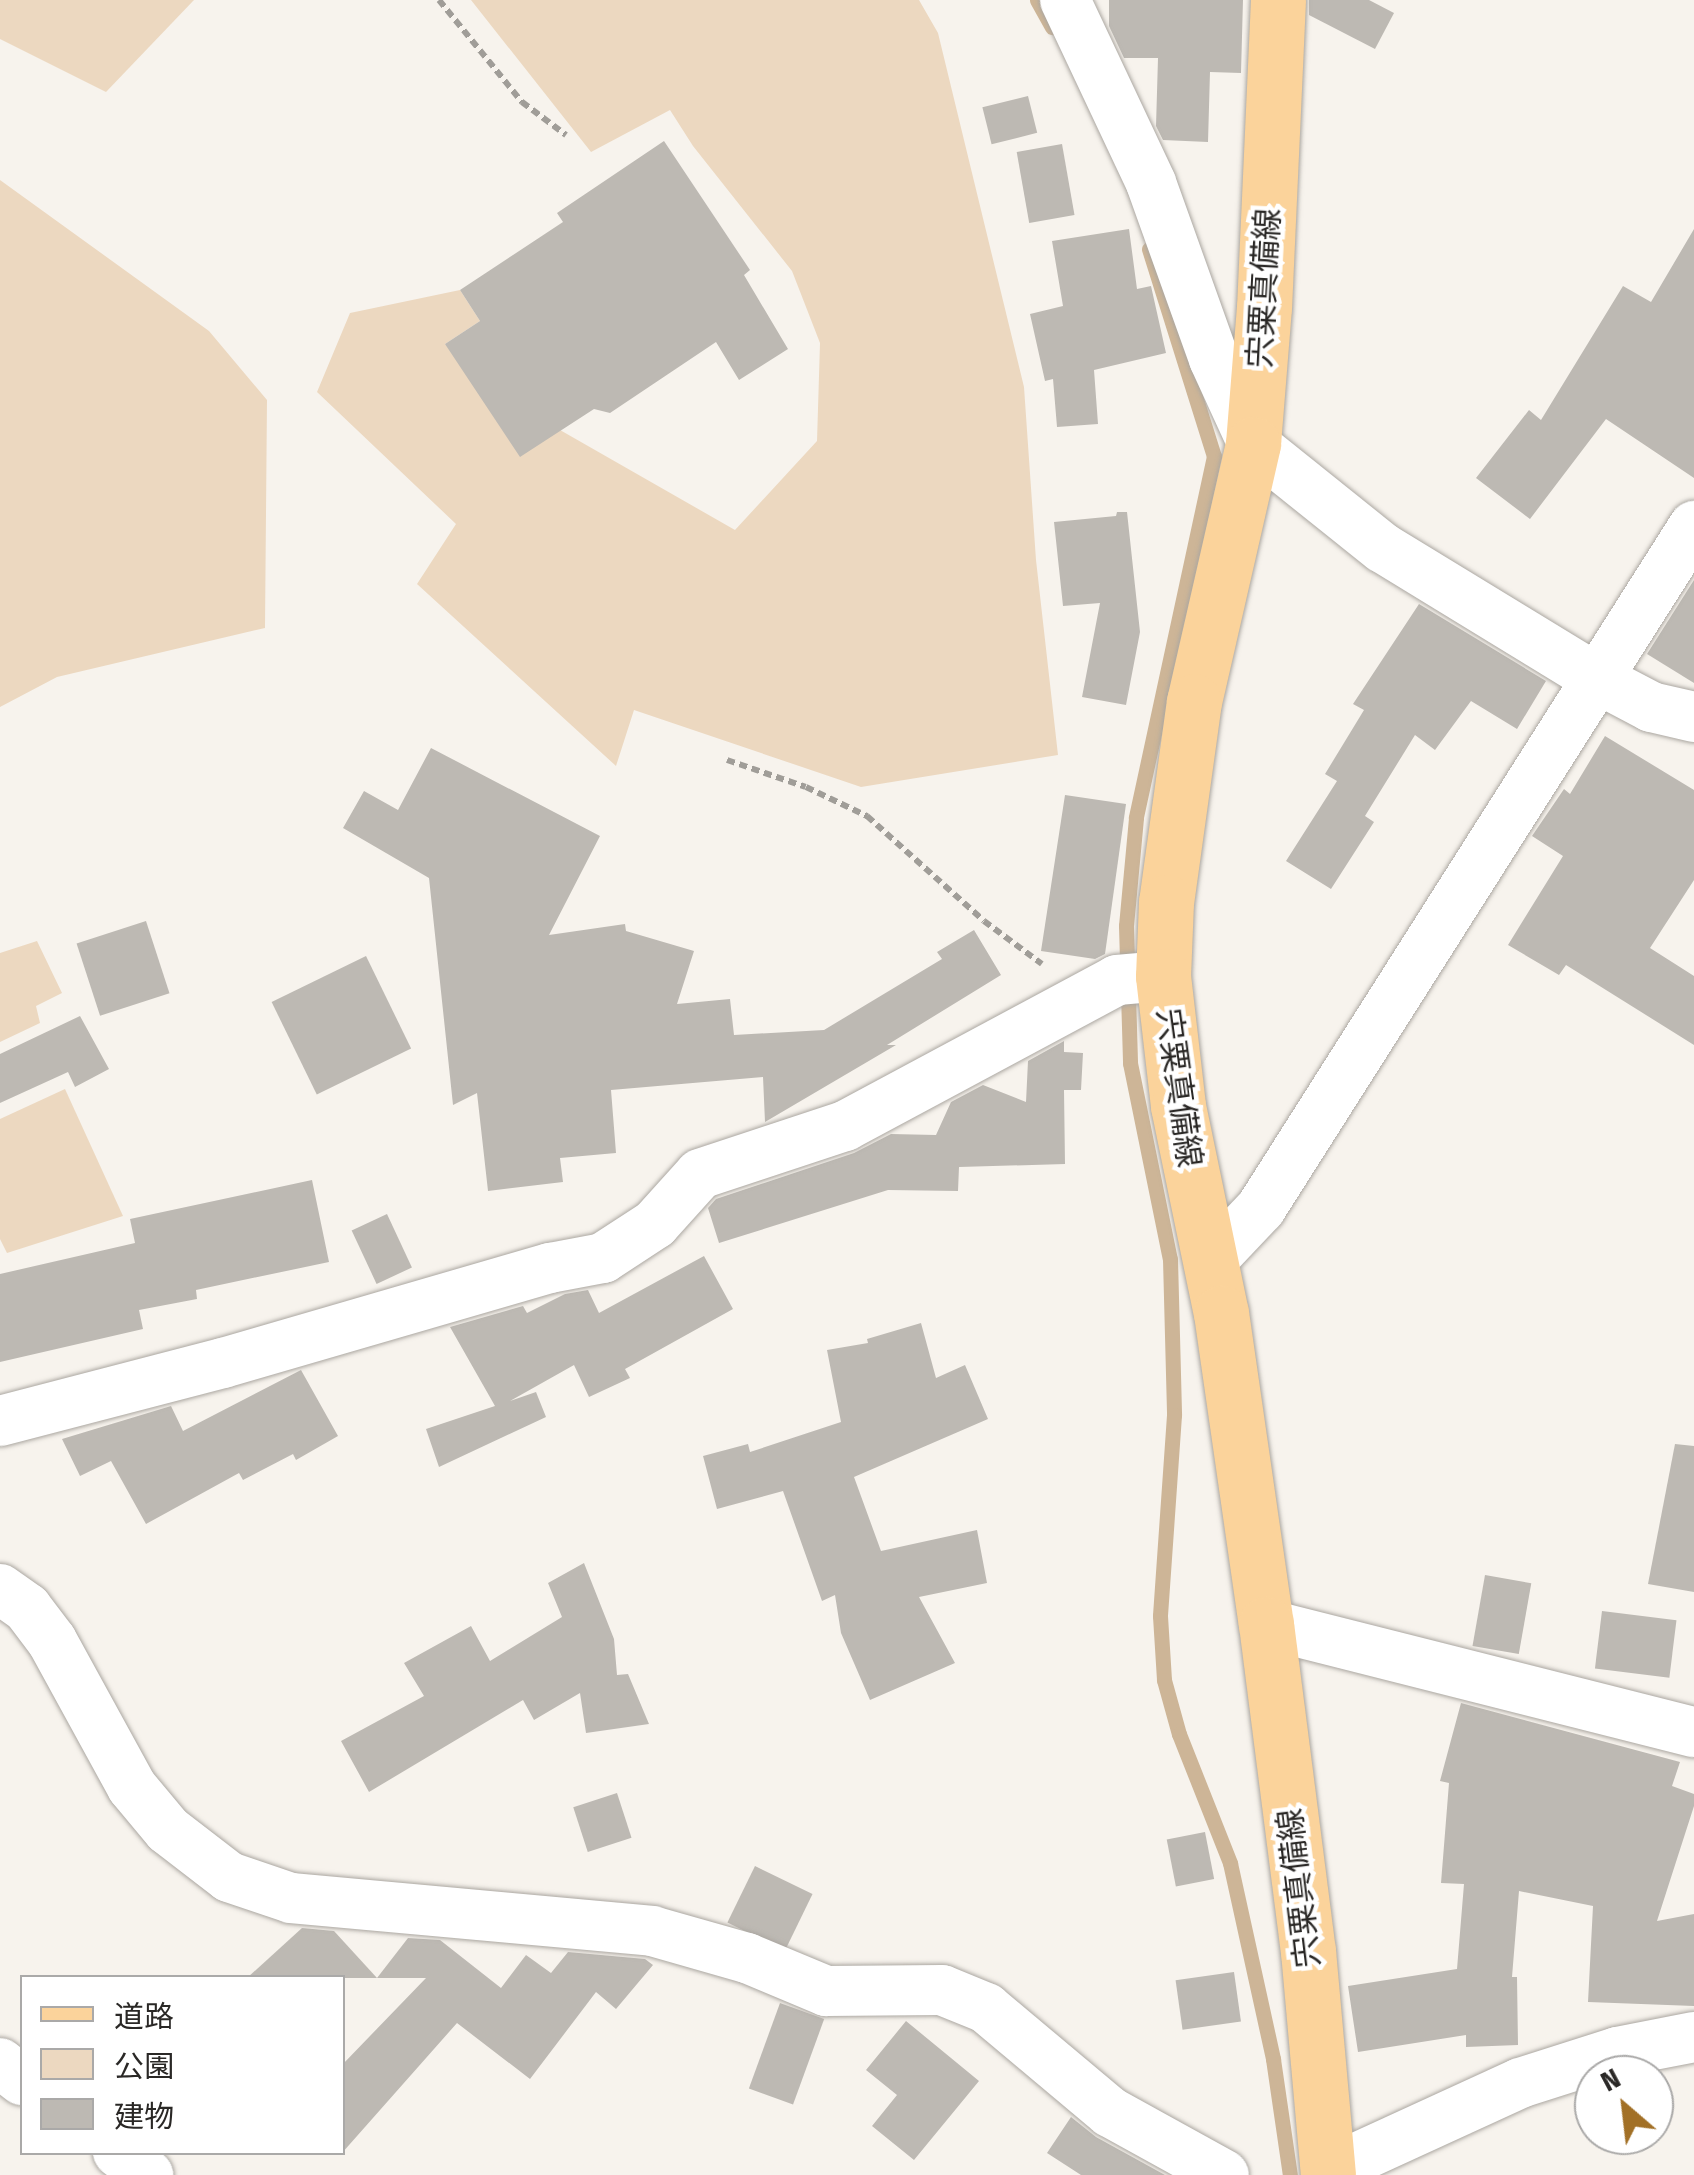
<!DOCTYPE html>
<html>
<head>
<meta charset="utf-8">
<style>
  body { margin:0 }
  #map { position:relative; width:1694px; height:2175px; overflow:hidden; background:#f7f3ed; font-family:"Fira Sans Condensed","Noto Sans JP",sans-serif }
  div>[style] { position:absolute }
  .green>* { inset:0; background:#ecd8c0 }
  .stream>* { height:15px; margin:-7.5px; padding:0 7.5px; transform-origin:7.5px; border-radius:7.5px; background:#cdb597 }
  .building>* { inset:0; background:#bdb9b3; transform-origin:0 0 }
  .path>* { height:6px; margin-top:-3px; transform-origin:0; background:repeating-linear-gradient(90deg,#a09d98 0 8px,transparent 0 13px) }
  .roads { filter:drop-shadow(0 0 2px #aba7a1) drop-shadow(0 0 2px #aba7a1) }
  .minor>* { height:50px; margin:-25px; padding:0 25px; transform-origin:25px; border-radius:25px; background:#fff }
  .major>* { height:55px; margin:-27.5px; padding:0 27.5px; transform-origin:27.5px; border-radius:27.5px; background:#fbd39b }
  span { translate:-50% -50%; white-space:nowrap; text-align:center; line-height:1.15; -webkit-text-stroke:9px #fff; paint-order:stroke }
  .street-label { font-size:32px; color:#2a2826 }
  .legend { position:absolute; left:20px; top:1975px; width:325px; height:180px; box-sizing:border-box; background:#fff; border:2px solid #aaa9a8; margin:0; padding:12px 18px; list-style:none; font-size:30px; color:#2a2826 }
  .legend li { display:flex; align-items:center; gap:20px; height:50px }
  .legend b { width:50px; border:2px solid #aaa9a8 }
  .north { position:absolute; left:1574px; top:2055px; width:100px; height:100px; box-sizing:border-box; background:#fff; border:2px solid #aaa9a8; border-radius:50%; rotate:332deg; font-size:28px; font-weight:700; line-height:40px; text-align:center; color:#2a2826 }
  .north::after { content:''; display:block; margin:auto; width:35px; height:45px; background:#a27026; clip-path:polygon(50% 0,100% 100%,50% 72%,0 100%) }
</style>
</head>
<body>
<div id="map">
  <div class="green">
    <div style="clip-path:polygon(0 0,194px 0,106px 92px,0 39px)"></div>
    <div style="clip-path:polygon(471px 0,919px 0,938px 33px,1024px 387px,1036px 560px,1058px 755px,861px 787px,634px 710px,616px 766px,417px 584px,456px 524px,317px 392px,350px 313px,460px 290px,480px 321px,445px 344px,560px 430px,735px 530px,817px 441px,820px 343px,792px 271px,693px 146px,670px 110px,591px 152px)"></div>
    <div style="clip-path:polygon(0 180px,209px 331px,267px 400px,265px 628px,57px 677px,0 707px)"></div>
    <div style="clip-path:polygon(37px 941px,62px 993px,36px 1006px,40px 1023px,0 1042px,0 953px)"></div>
    <div style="clip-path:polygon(65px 1089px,123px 1216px,7px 1253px,0 1239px,0 1119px)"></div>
  </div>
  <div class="stream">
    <div style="left:1037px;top:0;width:31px;rotate:61deg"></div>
    <div style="left:1149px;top:249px;width:217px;rotate:72.6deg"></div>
    <div style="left:1214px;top:456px;width:370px;rotate:102.2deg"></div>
    <div style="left:1136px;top:818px;width:108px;rotate:95.3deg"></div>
    <div style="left:1126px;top:926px;width:137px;rotate:88.3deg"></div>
    <div style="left:1130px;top:1063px;width:200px;rotate:78.5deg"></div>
    <div style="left:1170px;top:1259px;width:156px;rotate:88.5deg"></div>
    <div style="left:1174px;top:1415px;width:201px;rotate:94deg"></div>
    <div style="left:1160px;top:1616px;width:64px;rotate:86.4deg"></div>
    <div style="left:1164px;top:1680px;width:56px;rotate:74.5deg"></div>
    <div style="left:1179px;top:1734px;width:139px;rotate:68.4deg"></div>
    <div style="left:1230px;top:1863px;width:201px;rotate:77.6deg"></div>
    <div style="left:1273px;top:2059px;width:117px;rotate:81.7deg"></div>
  </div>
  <div class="building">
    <div style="clip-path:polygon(1109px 0,1243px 0,1241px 73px,1210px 72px,1208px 142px,1163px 140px,1156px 126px,1158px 58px,1124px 58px,1109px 26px)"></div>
    <div style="clip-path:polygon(1309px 0,1369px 0,1394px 13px,1375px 49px,1309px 15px)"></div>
    <div style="left:1028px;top:96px;width:38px;height:47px;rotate:76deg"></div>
    <div style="clip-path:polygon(664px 141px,750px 270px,744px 275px,788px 349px,739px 380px,716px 342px,610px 413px,594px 409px,520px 457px,445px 344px,480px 321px,460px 290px,563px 222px,557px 213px)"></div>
    <div style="left:1062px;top:144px;width:72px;height:46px;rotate:80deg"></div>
    <div style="clip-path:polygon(1129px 229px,1137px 289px,1151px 286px,1166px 353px,1094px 370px,1098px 424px,1057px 427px,1053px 379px,1045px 381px,1030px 314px,1063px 306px,1052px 241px)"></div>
    <div style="clip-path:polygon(1694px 229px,1694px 478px,1606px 419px,1530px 519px,1476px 478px,1529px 410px,1541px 420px,1623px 286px,1651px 302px)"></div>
    <div style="clip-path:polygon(1117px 512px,1127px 512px,1140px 632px,1126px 705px,1082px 697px,1100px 603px,1063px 606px,1054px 522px,1116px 516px)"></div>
    <div style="clip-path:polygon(1694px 580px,1694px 683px,1647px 654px)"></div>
    <div style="clip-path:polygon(1419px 604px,1546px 681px,1517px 729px,1471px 701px,1435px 750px,1415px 735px,1365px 816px,1374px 822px,1331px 889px,1286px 861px,1337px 781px,1325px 774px,1364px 710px,1353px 704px)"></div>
    <div style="clip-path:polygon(1605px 736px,1694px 790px,1694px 880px,1650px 948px,1694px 976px,1694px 1045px,1566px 965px,1559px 975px,1508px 945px,1563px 856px,1532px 836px,1564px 789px,1570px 794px)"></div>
    <div style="clip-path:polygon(431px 748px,600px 836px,549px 935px,625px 924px,626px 931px,694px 951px,677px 1004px,730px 999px,734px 1035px,824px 1030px,942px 959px,937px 952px,974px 930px,1001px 975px,887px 1045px,896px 1045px,765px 1122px,763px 1077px,611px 1090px,616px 1153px,560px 1158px,563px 1182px,488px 1191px,477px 1093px,453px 1105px,429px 878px,343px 828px,364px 791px,398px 810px)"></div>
    <div style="clip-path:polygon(1065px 795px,1126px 804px,1105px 954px,1095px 959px,1041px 951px)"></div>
    <div style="left:146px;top:921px;width:76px;height:73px;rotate:72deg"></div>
    <div style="left:366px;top:956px;width:103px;height:105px;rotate:64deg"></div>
    <div style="clip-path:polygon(80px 1016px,109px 1069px,75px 1087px,68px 1072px,0 1103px,0 1054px)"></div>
    <div style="clip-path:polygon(1064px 1041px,1064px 1052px,1083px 1053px,1081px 1090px,1064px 1090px,1065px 1164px,959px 1167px,958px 1191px,888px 1190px,719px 1243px,708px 1208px,716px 1199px,854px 1153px,891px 1134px,936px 1135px,951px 1102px,983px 1085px,1026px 1102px,1028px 1061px)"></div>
    <div style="clip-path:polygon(312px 1180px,329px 1262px,196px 1290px,197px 1299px,139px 1310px,143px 1329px,0 1362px,0 1274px,135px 1243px,130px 1219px)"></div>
    <div style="left:387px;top:1214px;width:59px;height:39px;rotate:65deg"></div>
    <div style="clip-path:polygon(704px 1256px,733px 1309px,625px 1369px,630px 1378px,589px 1397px,574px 1365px,510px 1401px,536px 1392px,546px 1417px,439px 1467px,426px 1429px,495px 1406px,450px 1327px,523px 1306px,527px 1313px,565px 1294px,588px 1290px,599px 1313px)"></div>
    <div style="clip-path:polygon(921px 1323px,936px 1378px,965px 1365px,988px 1419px,854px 1477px,881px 1551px,977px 1530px,987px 1583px,919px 1597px,955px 1663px,870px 1700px,841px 1633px,835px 1595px,822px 1601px,783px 1491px,717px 1509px,703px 1456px,748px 1444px,750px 1452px,841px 1422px,827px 1350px,868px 1343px,867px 1339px)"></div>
    <div style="clip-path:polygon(301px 1370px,338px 1436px,296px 1460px,293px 1454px,243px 1480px,239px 1473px,146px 1524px,111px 1461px,80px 1476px,62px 1439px,171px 1406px,183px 1431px)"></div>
    <div style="clip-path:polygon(1675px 1444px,1694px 1446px,1694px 1592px,1648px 1584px)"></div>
    <div style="clip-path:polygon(584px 1563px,614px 1639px,617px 1675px,628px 1674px,649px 1724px,586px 1733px,580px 1693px,534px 1720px,523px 1700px,369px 1792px,341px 1741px,424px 1696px,404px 1663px,471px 1626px,490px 1661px,562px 1617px,548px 1583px)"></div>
    <div style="left:1485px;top:1575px;width:47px;height:72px;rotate:10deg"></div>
    <div style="left:1602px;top:1611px;width:75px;height:58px;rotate:7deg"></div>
    <div style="clip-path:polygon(1461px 1703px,1680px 1762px,1672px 1786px,1694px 1794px,1694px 1806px,1657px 1921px,1694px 1914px,1694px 2006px,1588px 2002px,1593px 1906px,1519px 1891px,1512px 1977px,1517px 1977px,1518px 2045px,1466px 2047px,1466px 2035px,1358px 2052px,1348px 1986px,1457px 1969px,1464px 1884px,1441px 1883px,1449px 1783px,1440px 1781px)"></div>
    <div style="left:617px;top:1793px;width:47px;height:46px;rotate:72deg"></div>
    <div style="left:1205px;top:1832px;width:48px;height:39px;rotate:79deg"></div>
    <div style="left:755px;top:1866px;width:64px;height:63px;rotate:26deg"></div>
    <div style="clip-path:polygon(302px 1928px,334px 1931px,377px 1978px,247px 1978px)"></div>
    <div style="clip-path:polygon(408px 1938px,440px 1940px,501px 1988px,526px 1955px,551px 1973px,568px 1952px,645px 1959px,653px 1965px,616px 2009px,596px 1992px,530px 2079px,457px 2023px,342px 2153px,342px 2065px,426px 1978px,377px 1978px)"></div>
    <div style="left:1234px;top:1972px;width:50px;height:59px;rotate:82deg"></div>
    <div style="left:780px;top:2003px;width:47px;height:91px;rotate:20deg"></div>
    <div style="clip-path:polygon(906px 2021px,979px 2081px,914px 2160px,872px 2126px,897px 2095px,866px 2070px)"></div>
    <div style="clip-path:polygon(1071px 2117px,1096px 2137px,1165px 2175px,1081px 2175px,1047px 2153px)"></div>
  </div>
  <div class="path">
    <div style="left:439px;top:0;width:132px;rotate:50.9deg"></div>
    <div style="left:522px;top:102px;width:55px;rotate:36.9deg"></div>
    <div style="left:727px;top:760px;width:83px;rotate:18.9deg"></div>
    <div style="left:806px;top:787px;width:68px;rotate:25.4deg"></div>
    <div style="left:867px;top:816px;width:157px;rotate:41.9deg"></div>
    <div style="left:984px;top:921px;width:72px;rotate:36.6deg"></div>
  </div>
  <div class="roads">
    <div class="minor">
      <div style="left:1065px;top:0;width:202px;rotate:64.8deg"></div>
      <div style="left:1151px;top:183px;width:187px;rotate:70.3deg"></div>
      <div style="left:1214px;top:359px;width:94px;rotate:65.4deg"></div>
      <div style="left:1253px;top:444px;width:166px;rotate:38.7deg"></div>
      <div style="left:1383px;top:548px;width:252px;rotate:31.4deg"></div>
      <div style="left:1598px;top:679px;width:60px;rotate:27.8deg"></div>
      <div style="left:1651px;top:707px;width:44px;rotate:13.1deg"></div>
      <div style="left:1210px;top:1262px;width:74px;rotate:-46.6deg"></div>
      <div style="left:1261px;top:1208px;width:808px;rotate:-57.59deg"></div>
      <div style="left:0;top:1421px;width:230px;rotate:-14.6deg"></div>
      <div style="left:223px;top:1363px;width:341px;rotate:-16.2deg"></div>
      <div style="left:550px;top:1268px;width:54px;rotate:-10.7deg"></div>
      <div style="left:603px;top:1258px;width:62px;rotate:-33.2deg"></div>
      <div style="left:655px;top:1224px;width:67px;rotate:-48deg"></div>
      <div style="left:700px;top:1174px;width:153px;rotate:-18.3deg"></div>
      <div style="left:845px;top:1126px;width:309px;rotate:-28.2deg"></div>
      <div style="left:1117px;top:980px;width:46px;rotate:-5deg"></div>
      <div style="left:0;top:1589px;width:33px;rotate:35deg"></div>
      <div style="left:27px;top:1608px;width:41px;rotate:52.9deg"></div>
      <div style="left:52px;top:1641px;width:166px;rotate:61.3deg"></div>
      <div style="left:132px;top:1787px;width:56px;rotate:50.1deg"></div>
      <div style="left:168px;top:1830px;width:77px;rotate:37.6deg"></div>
      <div style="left:229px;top:1877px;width:65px;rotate:18.7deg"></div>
      <div style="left:291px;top:1898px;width:363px;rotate:5.2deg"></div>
      <div style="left:652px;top:1931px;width:99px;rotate:15.9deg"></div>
      <div style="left:747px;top:1958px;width:86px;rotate:22.7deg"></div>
      <div style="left:826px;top:1991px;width:116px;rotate:-0.5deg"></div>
      <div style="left:942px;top:1990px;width:48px;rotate:22.2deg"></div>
      <div style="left:986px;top:2008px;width:162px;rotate:40deg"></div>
      <div style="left:1110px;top:2112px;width:130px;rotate:28.9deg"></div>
      <div style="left:1266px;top:1624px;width:441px;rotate:14.2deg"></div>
      <div style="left:0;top:2063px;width:28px;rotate:38deg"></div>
      <div style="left:118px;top:2152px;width:38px;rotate:37deg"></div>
      <div style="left:1328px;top:2171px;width:211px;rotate:-24.6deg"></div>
      <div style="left:1520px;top:2083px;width:102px;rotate:-17.7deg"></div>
      <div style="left:1617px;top:2052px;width:78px;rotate:-11deg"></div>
    </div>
    <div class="major">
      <div style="left:1278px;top:0;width:307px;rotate:92.6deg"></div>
      <div style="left:1264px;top:307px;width:137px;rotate:94.6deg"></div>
      <div style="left:1253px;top:444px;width:264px;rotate:102.9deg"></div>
      <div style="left:1194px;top:701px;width:203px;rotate:97.9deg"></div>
      <div style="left:1166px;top:902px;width:74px;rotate:92.3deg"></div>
      <div style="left:1163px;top:976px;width:131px;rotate:83.4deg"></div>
      <div style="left:1178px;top:1106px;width:211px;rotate:78.3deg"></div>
      <div style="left:1221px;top:1313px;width:314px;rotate:81.8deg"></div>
      <div style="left:1266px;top:1624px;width:330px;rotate:82.7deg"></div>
      <div style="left:1308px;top:1951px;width:225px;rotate:84.9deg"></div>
    </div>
  </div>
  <div class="street-label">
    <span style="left:1264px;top:288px;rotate:-87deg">宍粟真備線</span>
    <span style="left:1179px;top:1088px;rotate:82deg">宍粟真備線</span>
    <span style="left:1299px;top:1888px;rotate:-97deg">宍粟真備線</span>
  </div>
  <ul class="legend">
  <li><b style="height:12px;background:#fbd39b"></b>道路</li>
  <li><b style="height:28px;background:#ecd8c0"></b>公園</li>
  <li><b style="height:28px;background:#bdb9b3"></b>建物</li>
  </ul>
  <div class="north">N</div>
</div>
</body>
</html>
